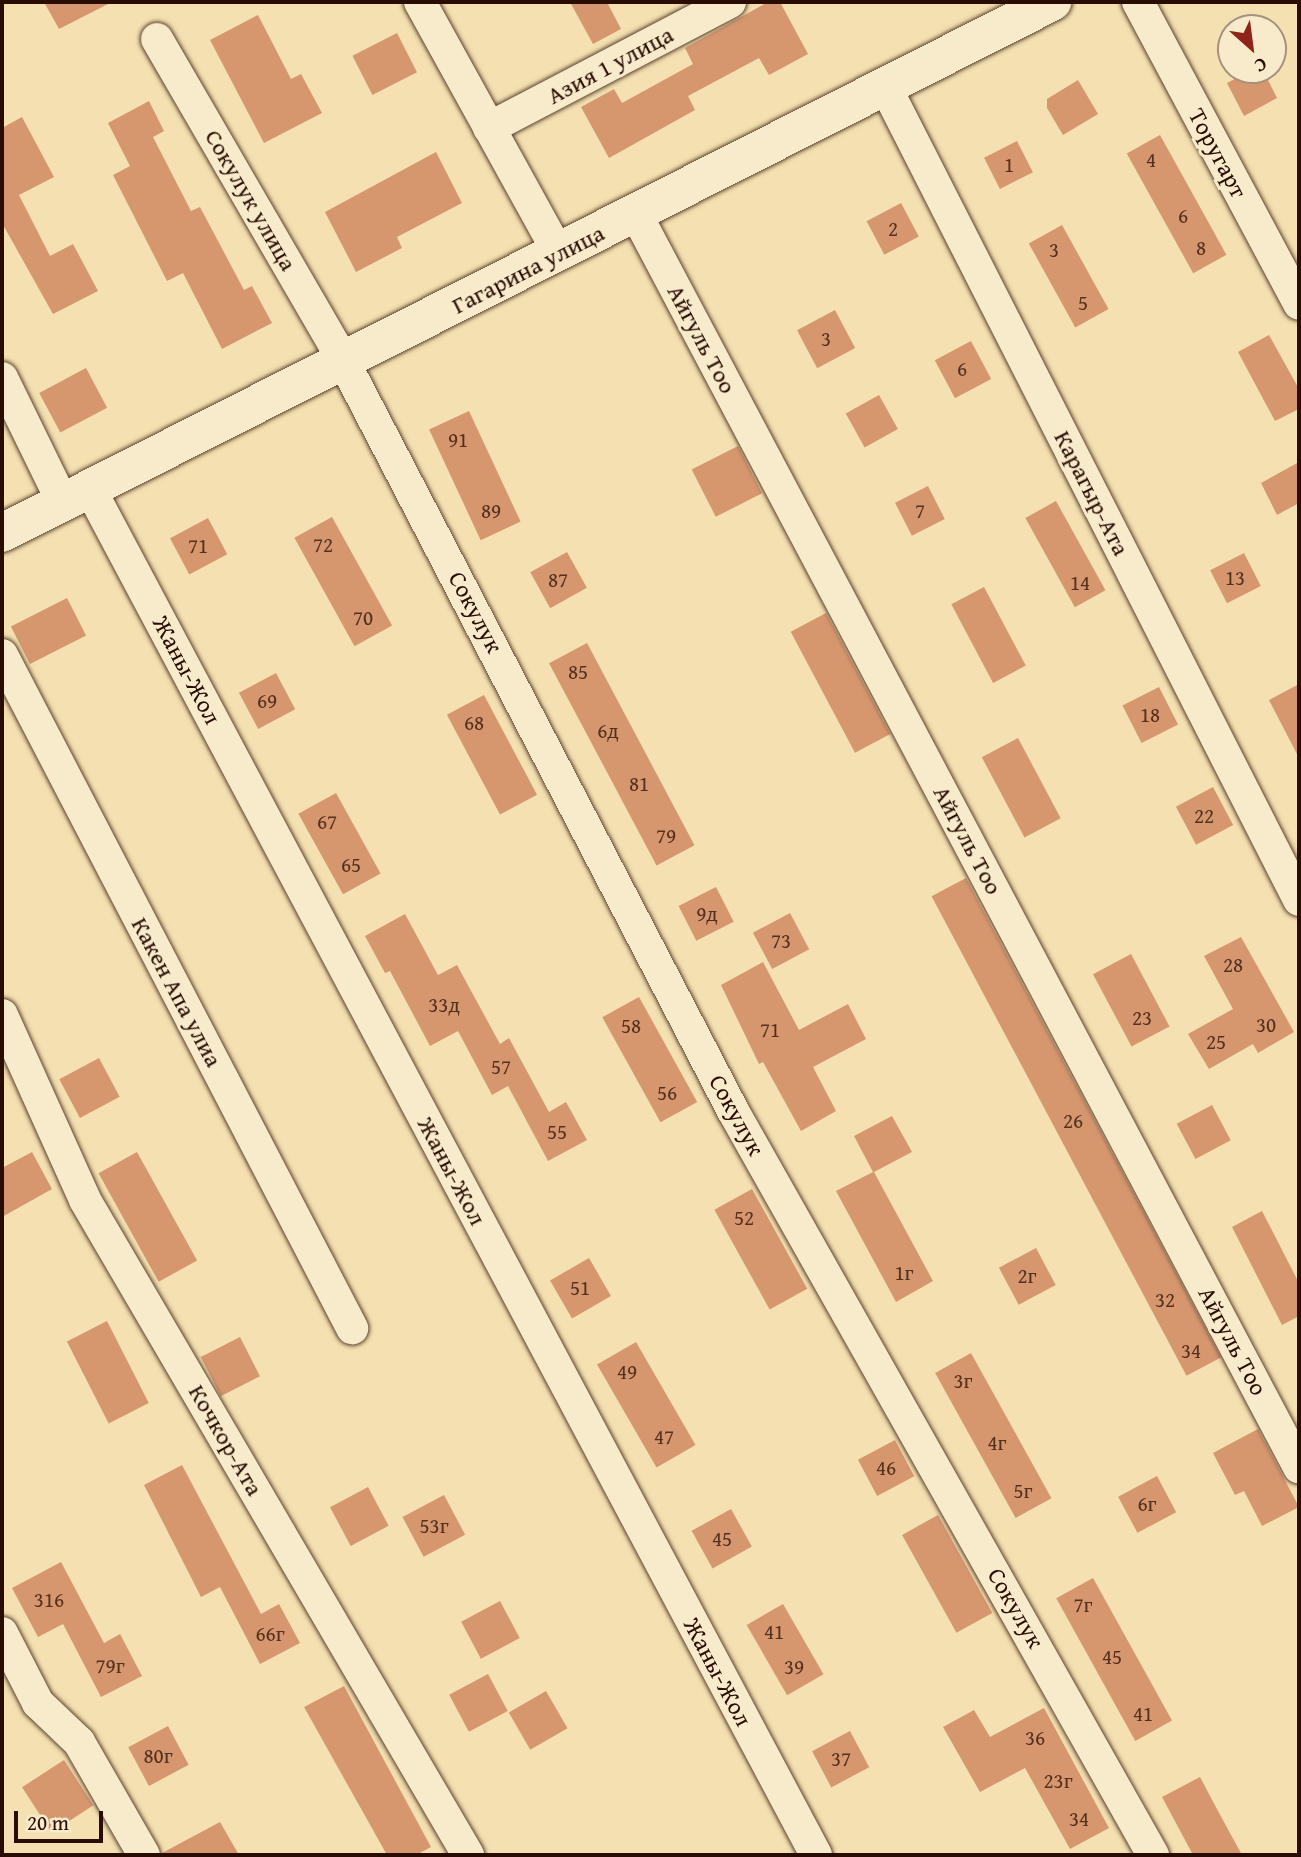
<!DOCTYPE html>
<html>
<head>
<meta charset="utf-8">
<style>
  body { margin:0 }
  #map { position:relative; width:1301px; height:1857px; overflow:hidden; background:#f4e0b0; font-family:"Gentium Book Plus",serif }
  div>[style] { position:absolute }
  .building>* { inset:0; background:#d6976f; transform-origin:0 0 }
  .roads { filter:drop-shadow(0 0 2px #5c422e) drop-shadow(0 0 2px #5c422e) }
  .minor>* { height:32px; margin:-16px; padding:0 16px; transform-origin:16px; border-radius:16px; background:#f8ebcc }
  .secondary>* { height:38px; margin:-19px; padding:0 19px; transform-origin:19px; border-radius:19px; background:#f8ebcc }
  span { translate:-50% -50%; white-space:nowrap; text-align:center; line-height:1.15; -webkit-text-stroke:6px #f8ebcc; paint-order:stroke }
  .number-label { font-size:21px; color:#54301e }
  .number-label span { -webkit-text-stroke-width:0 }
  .street-label { font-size:24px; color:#290d03 }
  .frame { position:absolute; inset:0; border:4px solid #290d03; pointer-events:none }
  .north { position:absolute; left:1217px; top:14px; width:70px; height:70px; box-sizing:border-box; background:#f8ebcc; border:2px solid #a5927c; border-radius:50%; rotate:152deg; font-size:19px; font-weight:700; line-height:28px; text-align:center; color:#290d03 }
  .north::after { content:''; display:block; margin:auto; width:24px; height:32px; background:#8f2418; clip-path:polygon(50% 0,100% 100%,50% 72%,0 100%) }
  .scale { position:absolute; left:14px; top:1811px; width:89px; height:32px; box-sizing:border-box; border:4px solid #290d03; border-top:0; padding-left:9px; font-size:21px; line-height:24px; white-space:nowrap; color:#290d03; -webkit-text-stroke:5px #f8ebcc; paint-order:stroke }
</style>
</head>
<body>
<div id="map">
  <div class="building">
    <div style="clip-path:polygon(44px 2px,112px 2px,59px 29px)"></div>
    <div style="clip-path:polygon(570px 2px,607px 2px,621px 29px,593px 44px)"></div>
    <div style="clip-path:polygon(768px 2px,780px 2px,808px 54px,769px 75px,759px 58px,688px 96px,695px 110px,609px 158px,581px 107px,614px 89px,622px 103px,693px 64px,685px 48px)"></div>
    <div style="clip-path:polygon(258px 15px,291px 79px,301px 74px,322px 113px,264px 143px,210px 40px)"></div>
    <div style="left:397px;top:33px;width:44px;height:50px;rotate:63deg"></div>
    <div style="clip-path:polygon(1252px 70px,1263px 70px,1277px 98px,1244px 116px,1227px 83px)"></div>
    <div style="clip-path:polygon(1078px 80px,1098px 114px,1063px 135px,1047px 108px,1047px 99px)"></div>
    <div style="clip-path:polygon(149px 101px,164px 131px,153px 137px,191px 211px,200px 207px,244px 290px,252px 286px,272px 323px,222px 349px,183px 273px,167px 281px,113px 175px,130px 166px,108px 123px)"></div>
    <div style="clip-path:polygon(22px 117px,54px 177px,19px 195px,50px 256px,73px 244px,98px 291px,53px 314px,2px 223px,2px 128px)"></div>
    <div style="left:1160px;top:135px;width:137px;height:38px;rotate:61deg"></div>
    <div style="left:1017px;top:141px;width:35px;height:37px;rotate:63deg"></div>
    <div style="clip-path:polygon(436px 152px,462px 203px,397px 237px,402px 248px,356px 272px,325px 212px)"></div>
    <div style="left:901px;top:203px;width:38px;height:39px;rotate:62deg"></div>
    <div style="left:1062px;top:225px;width:96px;height:38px;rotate:61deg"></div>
    <div style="left:835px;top:310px;width:43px;height:43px;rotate:62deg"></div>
    <div style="clip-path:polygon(1269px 335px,1299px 389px,1299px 409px,1275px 421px,1238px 352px)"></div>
    <div style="left:971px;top:341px;width:43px;height:41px;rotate:62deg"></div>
    <div style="left:86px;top:368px;width:45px;height:53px;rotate:62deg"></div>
    <div style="left:879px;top:395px;width:39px;height:38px;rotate:61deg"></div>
    <div style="left:469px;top:411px;width:122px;height:44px;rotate:65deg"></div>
    <div style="left:738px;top:446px;width:53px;height:52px;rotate:63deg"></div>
    <div style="clip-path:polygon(1299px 462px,1299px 503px,1277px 515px,1261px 483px)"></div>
    <div style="left:928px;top:486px;width:37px;height:37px;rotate:63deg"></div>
    <div style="left:1056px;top:501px;width:102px;height:35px;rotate:61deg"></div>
    <div style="left:332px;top:517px;width:124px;height:43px;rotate:61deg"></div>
    <div style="left:208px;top:518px;width:41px;height:43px;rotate:62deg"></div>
    <div style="left:567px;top:552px;width:41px;height:42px;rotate:61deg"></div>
    <div style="left:1244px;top:553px;width:37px;height:38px;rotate:63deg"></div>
    <div style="left:984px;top:587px;width:89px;height:37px;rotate:62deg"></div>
    <div style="left:67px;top:598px;width:42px;height:63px;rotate:63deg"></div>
    <div style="left:826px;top:613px;width:137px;height:40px;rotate:62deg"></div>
    <div style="left:587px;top:643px;width:229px;height:43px;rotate:62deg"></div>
    <div style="left:276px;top:673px;width:41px;height:42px;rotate:62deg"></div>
    <div style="clip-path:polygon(1299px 684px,1299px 758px,1269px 700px)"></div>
    <div style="left:1159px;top:687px;width:42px;height:41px;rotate:63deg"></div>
    <div style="left:484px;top:695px;width:113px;height:42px;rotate:62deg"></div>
    <div style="left:1018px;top:738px;width:91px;height:41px;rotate:62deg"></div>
    <div style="left:1213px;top:787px;width:43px;height:42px;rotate:62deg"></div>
    <div style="left:336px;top:793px;width:92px;height:43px;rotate:61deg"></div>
    <div style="left:966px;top:878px;width:543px;height:39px;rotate:62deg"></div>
    <div style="left:716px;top:887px;width:39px;height:42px;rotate:63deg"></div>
    <div style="left:790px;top:913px;width:41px;height:42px;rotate:62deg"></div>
    <div style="clip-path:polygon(405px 914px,438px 975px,457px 965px,500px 1044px,509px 1038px,549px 1112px,566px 1102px,587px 1140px,548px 1161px,508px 1086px,492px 1095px,458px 1031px,430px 1046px,390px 971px,385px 973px,365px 936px)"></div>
    <div style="clip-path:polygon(1241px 937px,1294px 1032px,1258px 1053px,1253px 1044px,1209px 1069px,1188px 1034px,1233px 1009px,1204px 956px)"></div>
    <div style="left:1131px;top:954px;width:82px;height:43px;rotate:62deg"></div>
    <div style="clip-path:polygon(763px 962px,799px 1030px,848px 1004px,866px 1039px,813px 1067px,836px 1111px,801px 1131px,763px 1062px,759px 1064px,721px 985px)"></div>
    <div style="left:639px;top:997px;width:120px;height:42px;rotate:61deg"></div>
    <div style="left:99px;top:1058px;width:44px;height:45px;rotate:62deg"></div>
    <div style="left:1212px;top:1105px;width:40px;height:40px;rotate:62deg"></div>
    <div style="clip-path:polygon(892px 1116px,912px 1152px,874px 1172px,933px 1281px,896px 1302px,836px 1191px,873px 1172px,854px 1136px)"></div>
    <div style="clip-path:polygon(32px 1152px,52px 1189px,2px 1217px,2px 1168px)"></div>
    <div style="left:137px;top:1152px;width:124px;height:44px;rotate:61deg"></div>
    <div style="left:752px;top:1189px;width:114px;height:43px;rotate:61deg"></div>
    <div style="clip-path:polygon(1262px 1211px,1299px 1283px,1299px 1316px,1282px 1325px,1232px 1227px)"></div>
    <div style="left:1036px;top:1248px;width:42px;height:42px;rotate:62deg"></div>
    <div style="left:589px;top:1258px;width:44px;height:45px;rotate:60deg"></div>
    <div style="left:107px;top:1321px;width:92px;height:45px;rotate:63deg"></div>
    <div style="left:240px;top:1337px;width:44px;height:44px;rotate:63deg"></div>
    <div style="left:636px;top:1342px;width:119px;height:45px;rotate:60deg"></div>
    <div style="left:971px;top:1353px;width:166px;height:41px;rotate:61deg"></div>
    <div style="clip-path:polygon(1258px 1429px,1299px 1507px,1262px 1526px,1244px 1491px,1235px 1495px,1213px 1453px)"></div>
    <div style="left:895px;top:1440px;width:41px;height:42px;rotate:62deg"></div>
    <div style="clip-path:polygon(182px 1465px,261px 1614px,279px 1604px,300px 1643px,260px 1664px,220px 1587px,201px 1597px,144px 1485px)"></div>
    <div style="left:1157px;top:1476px;width:41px;height:44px;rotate:62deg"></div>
    <div style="left:368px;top:1487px;width:44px;height:43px;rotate:62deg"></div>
    <div style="left:444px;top:1495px;width:45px;height:47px;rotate:62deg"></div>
    <div style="left:731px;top:1509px;width:43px;height:45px;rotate:61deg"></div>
    <div style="left:938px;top:1515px;width:112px;height:41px;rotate:61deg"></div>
    <div style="clip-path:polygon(61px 1562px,104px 1643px,120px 1634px,142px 1676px,101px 1697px,63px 1624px,38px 1637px,12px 1588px)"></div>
    <div style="left:1093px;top:1578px;width:163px;height:42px;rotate:61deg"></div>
    <div style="left:500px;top:1601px;width:42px;height:44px;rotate:62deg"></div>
    <div style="left:783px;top:1604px;width:81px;height:42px;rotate:60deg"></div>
    <div style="left:488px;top:1674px;width:42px;height:44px;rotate:62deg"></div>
    <div style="clip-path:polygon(344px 1686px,431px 1847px,416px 1855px,387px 1855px,304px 1707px)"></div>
    <div style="left:546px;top:1691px;width:43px;height:43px;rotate:60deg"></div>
    <div style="clip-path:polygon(1044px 1708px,1109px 1828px,1070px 1849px,1025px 1768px,980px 1792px,943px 1727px,974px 1710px,990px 1737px)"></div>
    <div style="left:168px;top:1726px;width:44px;height:45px;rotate:62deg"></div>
    <div style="left:850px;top:1731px;width:41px;height:43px;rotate:62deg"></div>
    <div style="left:64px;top:1760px;width:54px;height:50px;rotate:57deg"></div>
    <div style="clip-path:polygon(1200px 1777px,1218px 1811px,1242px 1855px,1193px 1855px,1162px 1797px)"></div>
    <div style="clip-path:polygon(220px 1822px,239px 1855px,162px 1855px,162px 1853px)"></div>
  </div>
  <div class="roads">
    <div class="minor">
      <div style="left:420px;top:2px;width:288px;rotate:61.1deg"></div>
      <div style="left:1138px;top:2px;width:342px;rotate:61.9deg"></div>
      <div style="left:157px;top:39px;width:373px;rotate:59.9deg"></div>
      <div style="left:344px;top:362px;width:842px;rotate:62.55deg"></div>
      <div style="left:732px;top:1109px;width:857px;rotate:60.56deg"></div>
      <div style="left:885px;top:86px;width:913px;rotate:63.04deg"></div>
      <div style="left:489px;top:128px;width:272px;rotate:-27.6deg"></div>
      <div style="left:636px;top:214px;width:1418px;rotate:62.12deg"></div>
      <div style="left:2px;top:378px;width:137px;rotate:64deg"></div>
      <div style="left:89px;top:487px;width:1549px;rotate:62.01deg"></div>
      <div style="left:2px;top:655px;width:759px;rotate:62.52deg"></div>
      <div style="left:2px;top:1015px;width:203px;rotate:65.8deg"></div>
      <div style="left:85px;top:1200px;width:759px;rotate:59.68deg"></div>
      <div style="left:2px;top:1633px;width:79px;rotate:62.8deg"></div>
      <div style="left:38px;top:1703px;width:57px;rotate:43.6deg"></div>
      <div style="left:79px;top:1742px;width:130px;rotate:60.1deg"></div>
    </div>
    <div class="secondary">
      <div style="left:2px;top:533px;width:1177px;rotate:-26.83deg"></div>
    </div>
  </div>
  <div class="number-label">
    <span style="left:1151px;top:160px">4</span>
    <span style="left:1009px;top:165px">1</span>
    <span style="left:1183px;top:216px">6</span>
    <span style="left:893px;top:229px">2</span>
    <span style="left:1201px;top:248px">8</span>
    <span style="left:1054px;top:250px">3</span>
    <span style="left:1083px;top:303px">5</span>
    <span style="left:826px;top:339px">3</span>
    <span style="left:962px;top:369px">6</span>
    <span style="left:458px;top:440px">91</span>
    <span style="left:491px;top:511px">89</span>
    <span style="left:920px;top:511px">7</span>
    <span style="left:323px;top:545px">72</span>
    <span style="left:198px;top:546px">71</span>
    <span style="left:1235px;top:578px">13</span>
    <span style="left:558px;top:580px">87</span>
    <span style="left:1080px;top:583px">14</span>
    <span style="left:363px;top:618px">70</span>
    <span style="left:578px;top:672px">85</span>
    <span style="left:267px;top:701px">69</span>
    <span style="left:1150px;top:715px">18</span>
    <span style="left:474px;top:723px">68</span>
    <span style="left:608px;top:731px">6д</span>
    <span style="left:639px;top:784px">81</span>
    <span style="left:1204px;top:816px">22</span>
    <span style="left:327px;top:822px">67</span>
    <span style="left:666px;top:836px">79</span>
    <span style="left:351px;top:865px">65</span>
    <span style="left:707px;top:914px">9д</span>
    <span style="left:781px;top:941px">73</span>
    <span style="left:1233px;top:965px">28</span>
    <span style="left:444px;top:1005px">33д</span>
    <span style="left:1142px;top:1018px">23</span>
    <span style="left:1266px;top:1025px">30</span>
    <span style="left:631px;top:1026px">58</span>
    <span style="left:770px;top:1030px">71</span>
    <span style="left:1216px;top:1042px">25</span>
    <span style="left:501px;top:1067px">57</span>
    <span style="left:667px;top:1093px">56</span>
    <span style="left:1073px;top:1121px">26</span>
    <span style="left:557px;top:1132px">55</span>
    <span style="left:744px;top:1218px">52</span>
    <span style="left:904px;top:1273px">1г</span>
    <span style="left:1027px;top:1276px">2г</span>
    <span style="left:580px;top:1288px">51</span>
    <span style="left:1165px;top:1300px">32</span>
    <span style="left:1191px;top:1351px">34</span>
    <span style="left:627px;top:1372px">49</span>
    <span style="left:963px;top:1381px">3г</span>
    <span style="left:664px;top:1437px">47</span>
    <span style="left:997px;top:1443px">4г</span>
    <span style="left:886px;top:1468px">46</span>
    <span style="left:1023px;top:1491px">5г</span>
    <span style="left:1147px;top:1504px">6г</span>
    <span style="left:434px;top:1526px">53г</span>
    <span style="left:722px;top:1539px">45</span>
    <span style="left:49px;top:1600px">316</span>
    <span style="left:1083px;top:1605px">7г</span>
    <span style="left:774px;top:1632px">41</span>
    <span style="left:270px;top:1634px">66г</span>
    <span style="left:1112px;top:1657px">45</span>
    <span style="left:110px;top:1666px">79г</span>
    <span style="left:794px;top:1667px">39</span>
    <span style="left:1143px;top:1714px">41</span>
    <span style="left:1035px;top:1738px">36</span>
    <span style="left:158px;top:1756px">80г</span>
    <span style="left:841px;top:1759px">37</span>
    <span style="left:1058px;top:1781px">23г</span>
    <span style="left:1079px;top:1819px">34</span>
  </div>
  <div class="street-label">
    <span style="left:610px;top:65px;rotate:-28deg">Азия 1 улица</span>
    <span style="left:1218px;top:153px;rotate:62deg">Торугарт</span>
    <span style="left:251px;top:200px;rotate:60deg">Сокулук улица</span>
    <span style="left:528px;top:269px;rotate:-27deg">Гагарина улица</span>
    <span style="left:702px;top:339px;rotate:62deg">Айгуль Тоо</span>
    <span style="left:1092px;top:493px;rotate:63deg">Карагыр-Ата</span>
    <span style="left:476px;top:612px;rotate:62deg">Сокулук</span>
    <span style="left:187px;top:670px;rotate:62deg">Жаны-Жол</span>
    <span style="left:968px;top:840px;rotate:62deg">Айгуль Тоо</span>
    <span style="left:177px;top:992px;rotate:62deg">Какен Апа улиа</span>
    <span style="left:737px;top:1115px;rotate:61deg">Сокулук</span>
    <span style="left:452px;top:1171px;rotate:62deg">Жаны-Жол</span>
    <span style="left:1233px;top:1341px;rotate:62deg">Айгуль Тоо</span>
    <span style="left:226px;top:1440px;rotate:60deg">Кочкор-Ата</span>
    <span style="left:1016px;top:1608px;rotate:60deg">Сокулук</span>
    <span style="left:718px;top:1672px;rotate:62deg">Жаны-Жол</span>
  </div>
  <div class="frame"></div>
  <div class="north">С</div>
  <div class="scale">20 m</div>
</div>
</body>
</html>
